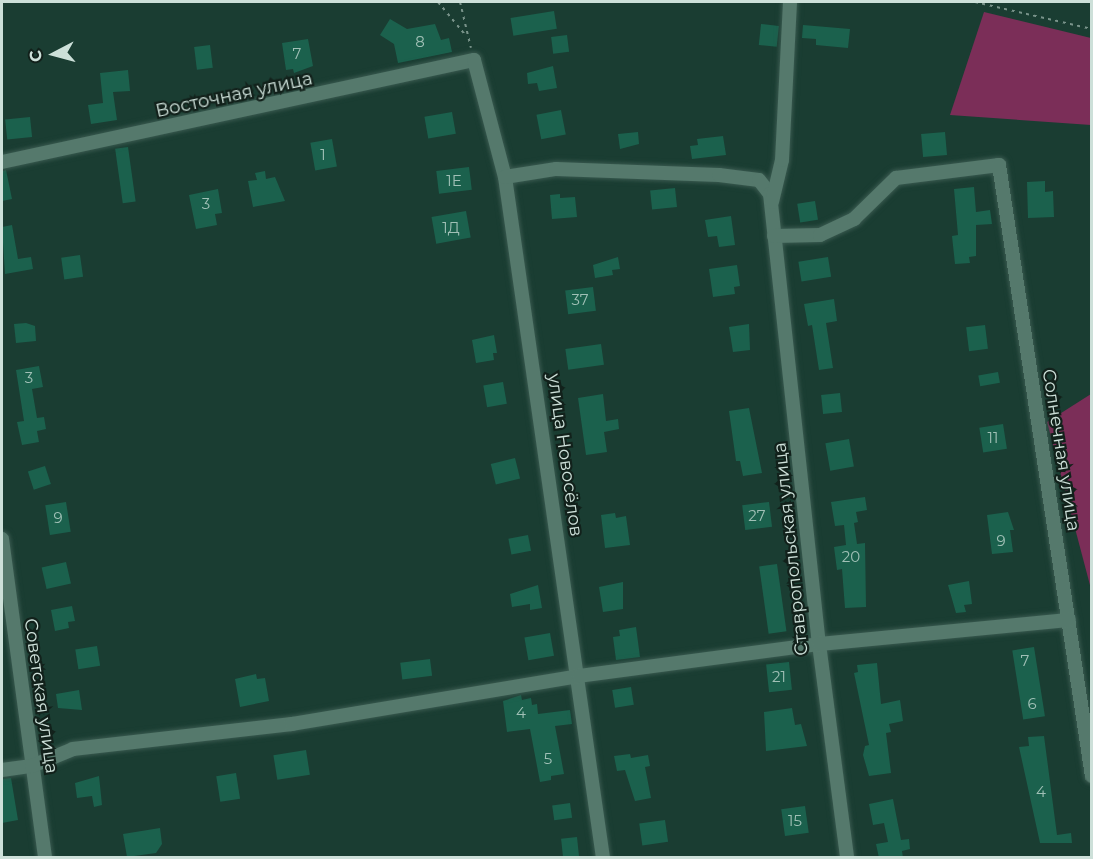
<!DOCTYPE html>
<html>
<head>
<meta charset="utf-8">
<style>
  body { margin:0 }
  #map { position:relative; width:1093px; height:859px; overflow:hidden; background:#1a3d32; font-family:Montserrat,sans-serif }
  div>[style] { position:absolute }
  .green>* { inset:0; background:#7b2e58 }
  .building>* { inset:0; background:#1b614d; transform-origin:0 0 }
  .path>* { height:2px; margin-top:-1px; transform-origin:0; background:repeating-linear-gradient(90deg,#79938a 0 3px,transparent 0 7.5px) }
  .roads { filter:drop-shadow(0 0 2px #39594f) drop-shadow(0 0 2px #39594f) }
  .minor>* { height:14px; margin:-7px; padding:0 7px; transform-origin:7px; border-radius:7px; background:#55796c }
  span { translate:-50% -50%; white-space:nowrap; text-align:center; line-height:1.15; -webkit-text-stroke:4.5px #12211b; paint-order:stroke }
  .number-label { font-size:15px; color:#a0c0b6 }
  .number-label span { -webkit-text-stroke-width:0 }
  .street-label { font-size:18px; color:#cde0d9 }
  .frame { position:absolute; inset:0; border:3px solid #cde0d9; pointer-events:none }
  .north { position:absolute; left:24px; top:24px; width:60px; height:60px; -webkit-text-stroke:4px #12211b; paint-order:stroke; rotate:264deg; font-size:16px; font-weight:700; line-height:24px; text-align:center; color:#cde0d9 }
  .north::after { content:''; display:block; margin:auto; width:21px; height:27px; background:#cde0d9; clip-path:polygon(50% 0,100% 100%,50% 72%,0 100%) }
</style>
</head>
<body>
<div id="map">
  <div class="green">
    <div style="clip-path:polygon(984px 12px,1091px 38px,1091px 125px,950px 115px)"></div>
    <div style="clip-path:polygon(1091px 394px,1091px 589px,1047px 422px)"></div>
  </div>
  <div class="building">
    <div style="left:554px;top:11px;width:18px;height:44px;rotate:81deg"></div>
    <div style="clip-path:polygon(390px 19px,407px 29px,435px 24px,441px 40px,449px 38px,452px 52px,398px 63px,394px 44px,380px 35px)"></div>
    <div style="left:761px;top:24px;width:18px;height:21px;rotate:6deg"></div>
    <div style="clip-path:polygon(803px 25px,850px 29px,848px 48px,816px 45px,816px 39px,802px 38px)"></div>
    <div style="left:567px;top:35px;width:17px;height:16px;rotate:83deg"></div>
    <div style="clip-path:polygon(308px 39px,313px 66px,294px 73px,293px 69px,286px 70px,282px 43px)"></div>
    <div style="left:210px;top:45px;width:23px;height:16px;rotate:83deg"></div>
    <div style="clip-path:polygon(553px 66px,557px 88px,539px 91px,537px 83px,528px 84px,527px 73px)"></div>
    <div style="clip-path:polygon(128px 70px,130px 91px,113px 92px,117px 120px,91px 124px,88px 105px,103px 103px,100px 73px)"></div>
    <div style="left:561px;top:110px;width:25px;height:25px;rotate:79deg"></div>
    <div style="left:452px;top:112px;width:22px;height:28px;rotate:80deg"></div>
    <div style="left:30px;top:117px;width:20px;height:25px;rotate:84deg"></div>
    <div style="clip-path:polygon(638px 132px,639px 144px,620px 149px,618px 134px)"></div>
    <div style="left:945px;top:132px;width:23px;height:24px;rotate:85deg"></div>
    <div style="clip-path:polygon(723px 136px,726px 155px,692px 159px,690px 146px,698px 145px,697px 139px)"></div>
    <div style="left:332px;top:139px;width:28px;height:22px;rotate:80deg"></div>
    <div style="left:128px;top:147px;width:55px;height:13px;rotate:82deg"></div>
    <div style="left:469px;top:167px;width:23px;height:33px;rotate:83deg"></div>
    <div style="clip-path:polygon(6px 170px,12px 199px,2px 201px,2px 171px)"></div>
    <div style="clip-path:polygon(265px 171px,266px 179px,275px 177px,285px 201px,253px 207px,248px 181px,257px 180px,255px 173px)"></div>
    <div style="clip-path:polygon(1045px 181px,1045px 192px,1053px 191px,1054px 217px,1028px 218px,1027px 182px)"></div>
    <div style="clip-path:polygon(974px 187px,976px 212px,990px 210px,992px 224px,976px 225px,976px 256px,969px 257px,970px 263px,955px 264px,952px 236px,958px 235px,954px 189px)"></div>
    <div style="left:675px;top:188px;width:19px;height:25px;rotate:84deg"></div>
    <div style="clip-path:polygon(218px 189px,222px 213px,215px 214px,217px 225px,196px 229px,189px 195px)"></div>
    <div style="clip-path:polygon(560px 194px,560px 198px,575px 197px,577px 217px,552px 219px,550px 195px)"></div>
    <div style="left:815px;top:201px;width:19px;height:18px;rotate:81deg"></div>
    <div style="left:466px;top:211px;width:27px;height:35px;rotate:80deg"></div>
    <div style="clip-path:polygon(731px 216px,735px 245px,719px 247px,717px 236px,708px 237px,705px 220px)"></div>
    <div style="clip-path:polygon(12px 225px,18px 259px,31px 257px,33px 269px,5px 274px,2px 227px)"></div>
    <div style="left:80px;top:255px;width:22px;height:19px;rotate:82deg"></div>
    <div style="clip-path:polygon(618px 257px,620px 269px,612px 270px,613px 275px,595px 278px,593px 265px)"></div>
    <div style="left:828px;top:257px;width:20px;height:30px;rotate:81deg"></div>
    <div style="clip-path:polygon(737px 265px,740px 286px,734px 287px,735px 294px,713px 297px,709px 269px)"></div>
    <div style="left:593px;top:287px;width:24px;height:28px;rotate:83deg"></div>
    <div style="clip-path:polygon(834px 299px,837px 321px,826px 323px,833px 368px,819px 370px,812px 325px,808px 326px,804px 304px)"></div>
    <div style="clip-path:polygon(26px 323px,35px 326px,36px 341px,16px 343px,14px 324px)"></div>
    <div style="clip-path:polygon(749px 324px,750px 350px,733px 352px,729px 327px)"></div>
    <div style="left:985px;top:325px;width:24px;height:19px;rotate:83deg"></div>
    <div style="clip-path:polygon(494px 335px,497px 353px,493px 353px,494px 360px,476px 363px,472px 340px)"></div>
    <div style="left:601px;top:344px;width:21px;height:36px;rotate:82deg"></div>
    <div style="clip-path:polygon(39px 366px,43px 387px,32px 389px,37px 418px,44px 417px,46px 429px,37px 431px,39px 442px,22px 445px,17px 422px,24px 421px,16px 370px)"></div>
    <div style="left:998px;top:372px;width:11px;height:20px;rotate:80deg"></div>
    <div style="left:503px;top:382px;width:22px;height:20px;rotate:80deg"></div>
    <div style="left:840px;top:393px;width:19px;height:19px;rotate:84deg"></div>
    <div style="clip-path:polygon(603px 394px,606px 421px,618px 419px,619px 429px,604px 432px,607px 452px,586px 455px,578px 398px)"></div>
    <div style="clip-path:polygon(749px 408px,762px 473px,743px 476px,740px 461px,736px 461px,729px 411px)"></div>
    <div style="left:1003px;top:424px;width:25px;height:24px;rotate:81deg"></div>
    <div style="left:849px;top:439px;width:28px;height:24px;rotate:80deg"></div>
    <div style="left:515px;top:458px;width:21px;height:25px;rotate:76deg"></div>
    <div style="left:45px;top:466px;width:19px;height:18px;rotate:72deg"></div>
    <div style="clip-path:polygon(865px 497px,867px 510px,856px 512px,858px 522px,854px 523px,857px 544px,865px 543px,866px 607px,845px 608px,842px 569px,837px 570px,834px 547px,846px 545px,844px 525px,835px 526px,831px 502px)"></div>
    <div style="left:66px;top:502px;width:30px;height:21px;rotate:81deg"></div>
    <div style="left:769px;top:502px;width:25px;height:27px;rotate:83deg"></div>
    <div style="clip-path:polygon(1008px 512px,1014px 530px,1010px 530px,1013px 552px,992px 554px,987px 515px)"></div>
    <div style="clip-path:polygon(615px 513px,616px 518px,626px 516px,630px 545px,605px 548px,601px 515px)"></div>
    <div style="left:528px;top:535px;width:16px;height:20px;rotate:79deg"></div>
    <div style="left:66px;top:562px;width:22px;height:25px;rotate:77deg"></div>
    <div style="left:777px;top:564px;width:68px;height:18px;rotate:82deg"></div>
    <div style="clip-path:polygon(969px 581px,972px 604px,964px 605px,966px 612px,956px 613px,948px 585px)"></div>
    <div style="clip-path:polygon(623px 582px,623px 609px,603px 612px,599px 587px)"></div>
    <div style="clip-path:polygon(538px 585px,542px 608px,530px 610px,530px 604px,512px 607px,510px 594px)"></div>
    <div style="clip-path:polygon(72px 606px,75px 621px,68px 622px,69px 628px,55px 631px,51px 610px)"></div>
    <div style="clip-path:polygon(636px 627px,640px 657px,616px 660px,613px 637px,620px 636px,619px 630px)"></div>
    <div style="left:550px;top:633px;width:23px;height:26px;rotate:80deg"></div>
    <div style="left:97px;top:646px;width:20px;height:22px;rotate:81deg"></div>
    <div style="left:1034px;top:647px;width:70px;height:22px;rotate:81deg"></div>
    <div style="left:430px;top:659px;width:17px;height:30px;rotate:83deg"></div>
    <div style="left:789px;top:662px;width:28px;height:23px;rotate:84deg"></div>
    <div style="clip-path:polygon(877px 663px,881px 704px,900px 700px,903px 721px,889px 724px,891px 732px,886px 733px,891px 773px,869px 776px,863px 755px,865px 746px,869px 745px,854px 673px,858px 672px,857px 665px)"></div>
    <div style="clip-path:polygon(256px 674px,257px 679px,265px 678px,269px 701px,240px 707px,235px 679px)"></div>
    <div style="left:631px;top:687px;width:18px;height:19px;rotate:81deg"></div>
    <div style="clip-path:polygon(79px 690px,82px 710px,58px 708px,56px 694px)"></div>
    <div style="clip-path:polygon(521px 695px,522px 700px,531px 698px,532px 705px,537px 704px,538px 714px,570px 710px,572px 724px,555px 726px,564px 774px,551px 776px,551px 780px,540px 782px,530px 729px,507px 732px,503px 701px)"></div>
    <div style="clip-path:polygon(792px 708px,795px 725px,801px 724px,807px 746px,766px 751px,764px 712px)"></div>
    <div style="clip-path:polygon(1044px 736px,1057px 835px,1071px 833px,1072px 843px,1040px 843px,1019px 747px,1029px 746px,1028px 737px)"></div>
    <div style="left:306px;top:750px;width:25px;height:33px;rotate:81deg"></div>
    <div style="clip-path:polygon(630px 754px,631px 758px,648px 755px,650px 766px,645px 767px,651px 798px,635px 801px,625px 770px,617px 771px,614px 756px)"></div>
    <div style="left:236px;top:773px;width:26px;height:20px;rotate:81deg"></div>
    <div style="clip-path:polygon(99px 776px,102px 805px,94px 807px,92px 796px,77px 798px,75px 783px)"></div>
    <div style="clip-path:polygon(11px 778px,18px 820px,2px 823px,2px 779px)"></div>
    <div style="clip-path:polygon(893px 799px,901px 840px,909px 839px,910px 849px,902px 851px,903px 858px,879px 858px,876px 844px,888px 842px,884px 823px,873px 825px,869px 804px)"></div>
    <div style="left:570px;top:803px;width:15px;height:18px;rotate:82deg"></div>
    <div style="left:805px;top:806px;width:27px;height:24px;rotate:82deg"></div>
    <div style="left:665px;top:820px;width:22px;height:26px;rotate:82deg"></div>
    <div style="clip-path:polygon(160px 828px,162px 844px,156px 853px,127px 857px,123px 834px)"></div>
    <div style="left:577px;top:837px;width:20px;height:16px;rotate:84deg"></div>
  </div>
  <div class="path">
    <div style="left:438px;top:2px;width:45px;rotate:50.4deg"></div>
    <div style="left:460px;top:2px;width:47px;rotate:76.6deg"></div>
    <div style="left:975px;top:2px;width:120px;rotate:13deg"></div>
  </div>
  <div class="roads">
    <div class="minor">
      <div style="left:2px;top:162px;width:483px;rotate:-12.2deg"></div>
      <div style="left:474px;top:60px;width:121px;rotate:75.2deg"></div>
      <div style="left:505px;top:177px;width:688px;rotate:81.81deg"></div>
      <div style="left:505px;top:177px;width:52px;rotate:-8.9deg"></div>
      <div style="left:556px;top:169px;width:163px;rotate:2.1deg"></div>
      <div style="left:719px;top:175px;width:40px;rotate:7.1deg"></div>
      <div style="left:759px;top:180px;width:18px;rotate:52deg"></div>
      <div style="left:770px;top:194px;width:453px;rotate:83.8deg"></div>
      <div style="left:819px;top:644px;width:216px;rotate:82.5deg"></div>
      <div style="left:772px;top:202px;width:43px;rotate:-76.6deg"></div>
      <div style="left:782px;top:160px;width:158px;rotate:-87.1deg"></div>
      <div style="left:774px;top:236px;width:46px;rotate:-1.2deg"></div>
      <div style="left:820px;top:235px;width:38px;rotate:-25deg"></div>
      <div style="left:854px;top:219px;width:59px;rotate:-44.3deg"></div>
      <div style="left:896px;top:178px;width:104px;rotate:-7.2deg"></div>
      <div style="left:999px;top:165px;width:618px;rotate:81.35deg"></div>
      <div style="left:2px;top:539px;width:322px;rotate:82.3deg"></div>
      <div style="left:2px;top:770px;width:30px;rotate:-8deg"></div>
      <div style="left:32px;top:766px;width:44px;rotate:-22.5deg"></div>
      <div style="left:73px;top:749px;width:220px;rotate:-6.5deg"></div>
      <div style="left:292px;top:724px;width:291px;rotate:-9.5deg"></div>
      <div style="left:579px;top:676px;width:242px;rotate:-7.6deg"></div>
      <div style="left:819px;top:644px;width:251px;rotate:-5.5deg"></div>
    </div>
  </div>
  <div class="number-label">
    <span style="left:420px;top:42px">8</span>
    <span style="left:297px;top:54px">7</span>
    <span style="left:323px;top:155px">1</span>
    <span style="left:454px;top:181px">1Е</span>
    <span style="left:206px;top:204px">3</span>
    <span style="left:451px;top:228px">1Д</span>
    <span style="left:580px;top:300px">37</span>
    <span style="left:29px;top:378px">3</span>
    <span style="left:993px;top:438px">11</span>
    <span style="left:757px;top:516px">27</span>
    <span style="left:58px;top:518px">9</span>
    <span style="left:1001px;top:541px">9</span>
    <span style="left:851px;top:557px">20</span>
    <span style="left:1025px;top:661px">7</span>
    <span style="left:779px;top:677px">21</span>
    <span style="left:1032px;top:704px">6</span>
    <span style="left:521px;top:713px">4</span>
    <span style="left:548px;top:759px">5</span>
    <span style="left:1041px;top:792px">4</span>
    <span style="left:795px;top:821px">15</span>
  </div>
  <div class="street-label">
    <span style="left:234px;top:95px;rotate:-12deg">Восточная улица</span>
    <span style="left:1061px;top:450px;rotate:81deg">Солнечная улица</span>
    <span style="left:565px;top:455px;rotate:82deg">улица Новосёлов</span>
    <span style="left:791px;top:549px;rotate:-96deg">Ставропольская улица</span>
    <span style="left:41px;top:696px;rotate:82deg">Советская улица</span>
  </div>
  <div class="frame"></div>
  <div class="north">С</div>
</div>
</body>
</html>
